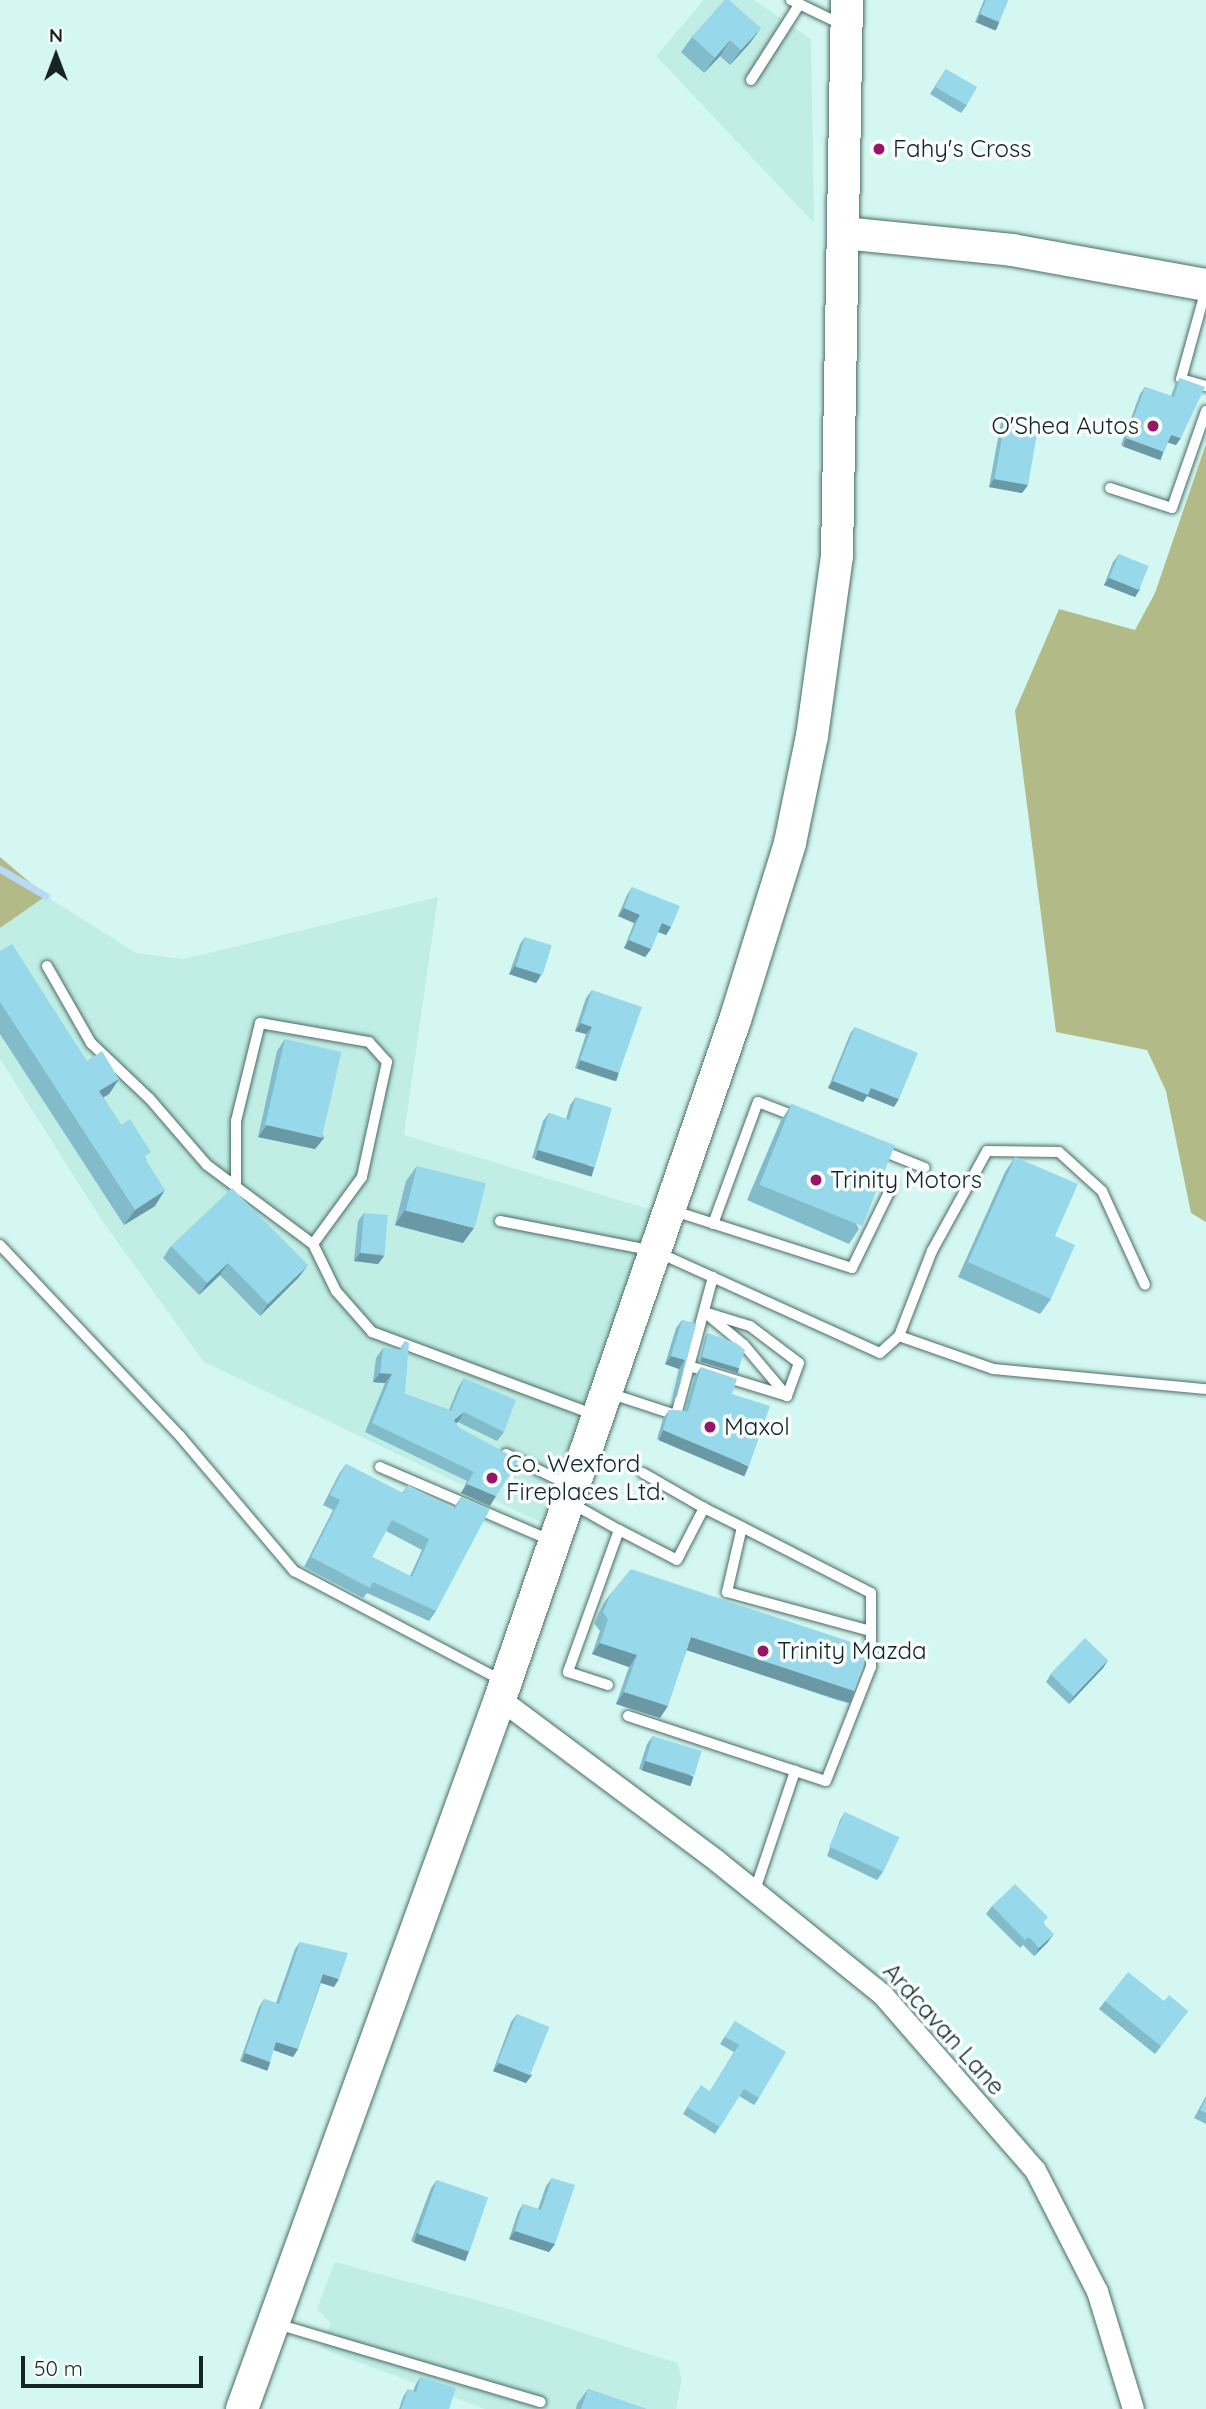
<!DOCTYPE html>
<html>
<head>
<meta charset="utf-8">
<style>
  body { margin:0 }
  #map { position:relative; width:1206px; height:2409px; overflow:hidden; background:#d4f8f1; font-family:Quicksand,sans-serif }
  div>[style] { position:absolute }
  .built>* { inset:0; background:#c0eee5 }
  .forest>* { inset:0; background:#b2bb87 }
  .stream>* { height:7px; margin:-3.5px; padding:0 3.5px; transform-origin:3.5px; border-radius:3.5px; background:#b9d9f9 }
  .roads { filter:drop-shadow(0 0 2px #4b6c66) drop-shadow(0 0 2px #4b6c66) }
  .service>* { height:10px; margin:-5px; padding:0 5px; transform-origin:5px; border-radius:5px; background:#fff }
  .minor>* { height:21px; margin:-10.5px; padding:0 10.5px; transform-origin:10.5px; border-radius:10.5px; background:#fff }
  .secondary>* { height:32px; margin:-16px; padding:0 16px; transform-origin:16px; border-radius:16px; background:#fff }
  .wall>* { inset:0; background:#82bbca }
  .shaded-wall>* { inset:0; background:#6a98a4; transform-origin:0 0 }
  .building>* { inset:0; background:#97d9eb; transform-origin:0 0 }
  .dots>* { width:19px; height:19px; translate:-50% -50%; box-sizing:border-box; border:4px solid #f7fefd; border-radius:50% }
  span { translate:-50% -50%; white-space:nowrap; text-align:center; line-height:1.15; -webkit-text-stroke:7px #f7fefd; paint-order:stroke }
  .poi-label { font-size:24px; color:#172522 }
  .left { translate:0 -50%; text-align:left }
  .right { translate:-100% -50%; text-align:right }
  .street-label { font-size:24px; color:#172522 }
  .north { position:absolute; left:21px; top:21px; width:70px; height:70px; -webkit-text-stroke:5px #f7fefd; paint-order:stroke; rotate:0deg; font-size:19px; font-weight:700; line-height:28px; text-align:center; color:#172522 }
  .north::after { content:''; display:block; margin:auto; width:24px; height:32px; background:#172522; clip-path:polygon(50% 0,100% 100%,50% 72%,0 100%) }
  .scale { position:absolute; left:21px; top:2356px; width:182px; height:32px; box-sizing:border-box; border:4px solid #172522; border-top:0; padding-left:9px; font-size:21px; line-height:24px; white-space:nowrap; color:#172522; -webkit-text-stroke:5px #f7fefd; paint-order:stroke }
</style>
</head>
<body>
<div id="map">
  <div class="built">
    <div style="clip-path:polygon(704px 0,754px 0,811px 39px,814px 223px,656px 56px)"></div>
    <div style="clip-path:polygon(46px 896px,136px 953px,184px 959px,438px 897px,404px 1135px,652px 1210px,542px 1523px,204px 1362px,101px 1219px,0 1059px,0 928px)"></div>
    <div style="clip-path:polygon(335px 2262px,505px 2308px,677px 2363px,682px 2379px,676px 2409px,485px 2409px,320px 2348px,331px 2324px,317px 2309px)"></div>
  </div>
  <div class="forest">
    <div style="clip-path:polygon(1206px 444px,1206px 1222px,1191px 1213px,1166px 1091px,1147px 1050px,1056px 1032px,1015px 711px,1059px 609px,1135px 630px,1155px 593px)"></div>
    <div style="clip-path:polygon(0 857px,46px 896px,0 928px)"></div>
  </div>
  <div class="stream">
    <div style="left:0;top:869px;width:53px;rotate:30.4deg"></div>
  </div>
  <div class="roads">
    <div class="service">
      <div style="left:791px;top:0;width:58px;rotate:25.7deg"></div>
      <div style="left:751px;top:80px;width:89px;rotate:-57.4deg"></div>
      <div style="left:1206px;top:289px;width:93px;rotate:105.5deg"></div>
      <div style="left:1181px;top:379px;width:26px;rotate:16deg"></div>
      <div style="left:1110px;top:488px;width:65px;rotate:17.9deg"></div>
      <div style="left:1172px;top:508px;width:103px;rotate:-70.7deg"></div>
      <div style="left:47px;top:966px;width:89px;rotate:60.3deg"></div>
      <div style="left:91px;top:1043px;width:81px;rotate:43.5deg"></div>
      <div style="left:150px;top:1099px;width:87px;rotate:49.2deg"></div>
      <div style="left:207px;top:1165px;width:132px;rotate:36.7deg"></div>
      <div style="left:313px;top:1244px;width:52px;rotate:63.9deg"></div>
      <div style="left:336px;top:1291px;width:55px;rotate:48.7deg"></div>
      <div style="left:372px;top:1332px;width:238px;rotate:20.4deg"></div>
      <div style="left:880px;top:1150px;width:48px;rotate:21.8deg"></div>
      <div style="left:236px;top:1185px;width:64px;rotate:-90deg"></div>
      <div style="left:236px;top:1121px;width:101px;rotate:-76.2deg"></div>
      <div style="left:260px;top:1023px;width:111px;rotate:9.9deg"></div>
      <div style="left:369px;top:1042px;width:27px;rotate:48deg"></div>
      <div style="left:387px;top:1062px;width:118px;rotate:102.3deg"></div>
      <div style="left:362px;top:1177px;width:83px;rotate:126.2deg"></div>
      <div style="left:671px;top:1210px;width:190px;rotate:17.8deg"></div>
      <div style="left:852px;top:1268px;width:91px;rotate:-64deg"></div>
      <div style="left:500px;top:1221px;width:158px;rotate:11deg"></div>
      <div style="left:655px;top:1251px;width:247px;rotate:24.4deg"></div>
      <div style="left:880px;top:1353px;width:25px;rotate:-42deg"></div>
      <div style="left:899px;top:1336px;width:91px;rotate:-68.8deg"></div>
      <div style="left:932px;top:1251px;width:114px;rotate:-61.2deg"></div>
      <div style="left:987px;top:1151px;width:72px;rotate:0.8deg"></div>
      <div style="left:1059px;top:1152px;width:58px;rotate:42.2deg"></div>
      <div style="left:1102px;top:1191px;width:103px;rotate:65.4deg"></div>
      <div style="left:713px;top:1224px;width:130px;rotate:-69.8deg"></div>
      <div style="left:758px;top:1102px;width:42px;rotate:21deg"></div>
      <div style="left:0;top:1245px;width:262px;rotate:46.7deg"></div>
      <div style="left:180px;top:1436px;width:177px;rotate:49.8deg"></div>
      <div style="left:294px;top:1571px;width:236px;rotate:27.8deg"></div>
      <div style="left:704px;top:1312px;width:48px;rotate:16.9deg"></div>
      <div style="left:750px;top:1326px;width:61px;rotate:37.1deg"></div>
      <div style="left:799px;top:1363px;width:35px;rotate:110deg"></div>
      <div style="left:709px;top:1316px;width:45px;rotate:39.6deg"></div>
      <div style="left:744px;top:1345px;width:67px;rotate:49.9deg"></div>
      <div style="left:899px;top:1336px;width:100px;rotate:19.3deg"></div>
      <div style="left:993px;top:1369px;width:214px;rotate:5.4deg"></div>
      <div style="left:689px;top:1366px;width:102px;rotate:17deg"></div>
      <div style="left:609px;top:1393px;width:71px;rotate:18.2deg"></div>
      <div style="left:676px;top:1415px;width:143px;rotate:-75deg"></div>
      <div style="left:506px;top:1454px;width:72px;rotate:26.2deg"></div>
      <div style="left:380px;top:1467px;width:187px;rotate:23.3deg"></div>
      <div style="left:643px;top:1473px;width:70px;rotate:29.8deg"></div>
      <div style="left:571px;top:1503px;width:55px;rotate:29.4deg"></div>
      <div style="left:619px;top:1530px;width:151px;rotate:109.8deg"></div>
      <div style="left:568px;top:1672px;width:42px;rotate:18deg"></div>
      <div style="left:619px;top:1530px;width:65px;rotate:27.3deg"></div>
      <div style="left:677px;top:1560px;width:59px;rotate:-62.6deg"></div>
      <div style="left:704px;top:1508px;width:42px;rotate:26.6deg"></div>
      <div style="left:742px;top:1527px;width:67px;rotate:103deg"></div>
      <div style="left:727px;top:1592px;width:149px;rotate:15.2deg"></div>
      <div style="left:628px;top:1716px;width:208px;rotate:18.2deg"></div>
      <div style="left:826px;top:1781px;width:123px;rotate:-68.5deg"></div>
      <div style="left:871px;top:1667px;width:74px;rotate:-90deg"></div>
      <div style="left:871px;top:1593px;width:145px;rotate:-152.9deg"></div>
      <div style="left:755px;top:1890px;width:126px;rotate:-71.4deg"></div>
      <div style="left:277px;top:2324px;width:275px;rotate:16.5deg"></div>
    </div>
    <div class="minor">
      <div style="left:500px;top:1699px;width:271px;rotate:36.7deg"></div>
      <div style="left:717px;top:1861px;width:212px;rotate:38.9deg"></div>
      <div style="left:882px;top:1994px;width:233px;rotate:49deg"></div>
      <div style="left:1035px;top:2170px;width:136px;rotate:62.9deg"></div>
      <div style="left:1097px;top:2291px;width:123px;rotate:73deg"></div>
    </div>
    <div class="secondary">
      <div style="left:843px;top:233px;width:170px;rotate:5.7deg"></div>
      <div style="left:1012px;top:250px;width:197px;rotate:10.2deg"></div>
      <div style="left:242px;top:2409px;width:755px;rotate:-70.03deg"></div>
      <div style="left:500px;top:1699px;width:719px;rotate:-70.91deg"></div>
      <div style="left:735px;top:1020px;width:185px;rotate:-72.7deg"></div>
      <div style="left:790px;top:843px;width:109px;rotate:-78.4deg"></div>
      <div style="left:812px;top:736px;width:182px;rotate:-82.1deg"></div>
      <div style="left:837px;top:556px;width:556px;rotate:-88.97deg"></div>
    </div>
  </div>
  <div class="wall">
    <div style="clip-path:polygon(725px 0,750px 43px,730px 65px,720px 56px,704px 73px,681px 52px,692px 37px)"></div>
    <div style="clip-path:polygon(984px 0,1008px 0,999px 22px,994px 30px,975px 22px)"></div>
    <div style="clip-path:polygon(946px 69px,967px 105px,961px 113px,930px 94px)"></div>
    <div style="clip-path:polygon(1180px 378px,1176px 445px,1168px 442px,1159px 459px,1121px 445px,1140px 394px,1145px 387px,1171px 396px,1175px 385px)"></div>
    <div style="clip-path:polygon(1006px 414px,1028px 485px,1022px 493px,989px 487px,1001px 422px)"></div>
    <div style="clip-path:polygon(1119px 554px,1140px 589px,1135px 597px,1104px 585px,1113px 562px)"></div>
    <div style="clip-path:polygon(632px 887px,671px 927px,666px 935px,658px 932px,651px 949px,645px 957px,624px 948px,634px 923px,618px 916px,627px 895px)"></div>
    <div style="clip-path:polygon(525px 937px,541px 975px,536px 983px,509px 974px,520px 944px)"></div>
    <div style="clip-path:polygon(0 951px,87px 1061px,119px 1079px,109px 1094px,103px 1097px,121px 1125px,146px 1159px,155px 1206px,124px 1225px,0 1034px)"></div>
    <div style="clip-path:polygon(592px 990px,614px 1081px,575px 1068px,586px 1034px,575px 1031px,586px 998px)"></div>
    <div style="clip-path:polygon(855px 1027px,894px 1107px,867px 1096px,863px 1102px,828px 1088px,850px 1034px)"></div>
    <div style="clip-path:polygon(285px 1039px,324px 1138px,315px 1149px,258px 1137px,277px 1051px)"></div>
    <div style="clip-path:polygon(576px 1097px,589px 1175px,532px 1158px,543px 1121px,549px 1113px,566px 1119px,570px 1105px)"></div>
    <div style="clip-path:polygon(792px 1104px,859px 1229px,849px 1244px,747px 1200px,781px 1120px)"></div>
    <div style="clip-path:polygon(1015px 1157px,1051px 1299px,1040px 1314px,958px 1277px,1005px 1172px)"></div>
    <div style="clip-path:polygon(417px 1166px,463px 1243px,395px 1225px,406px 1181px)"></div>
    <div style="clip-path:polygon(364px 1213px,384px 1256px,378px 1264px,354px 1261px,358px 1221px)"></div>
    <div style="clip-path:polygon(171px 1246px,299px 1277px,260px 1316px,220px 1275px,199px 1295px,163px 1258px)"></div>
    <div style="clip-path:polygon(682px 1320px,696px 1324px,677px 1396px,671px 1405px,679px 1369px,665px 1364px,676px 1328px)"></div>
    <div style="clip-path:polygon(708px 1333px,739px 1368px,736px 1372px,699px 1361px,705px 1337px)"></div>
    <div style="clip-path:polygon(405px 1341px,405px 1394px,449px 1410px,458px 1388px,464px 1378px,504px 1432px,497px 1441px,458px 1422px,456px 1423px,490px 1506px,461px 1493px,467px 1481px,365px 1432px,385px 1383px,373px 1382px,376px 1358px,383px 1348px,399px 1350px)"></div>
    <div style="clip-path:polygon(701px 1367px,732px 1394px,743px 1474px,657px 1439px,663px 1419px,669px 1410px,684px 1411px,695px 1376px)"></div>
    <div style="clip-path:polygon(evenodd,346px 1464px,402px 1493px,408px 1485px,453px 1509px,461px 1497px,436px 1611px,429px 1621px,367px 1593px,363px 1598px,304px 1567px,333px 1510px,323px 1505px,339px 1474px,346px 1464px,386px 1531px,422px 1550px,410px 1576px,372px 1557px,386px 1531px)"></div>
    <div style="clip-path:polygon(611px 1593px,846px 1703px,687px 1650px,660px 1718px,616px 1704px,629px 1667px,592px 1654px,600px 1631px,594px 1623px,603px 1604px)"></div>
    <div style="clip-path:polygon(1108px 1660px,1103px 1668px,1069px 1704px,1046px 1682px,1051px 1674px)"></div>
    <div style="clip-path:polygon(653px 1736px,693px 1777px,688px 1785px,639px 1769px,647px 1744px)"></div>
    <div style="clip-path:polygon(845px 1812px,883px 1872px,877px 1880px,827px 1856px,840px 1820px)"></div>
    <div style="clip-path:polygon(992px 1906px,1044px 1923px,1048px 1942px,1034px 1956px,1023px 1945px,1020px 1948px,986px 1914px)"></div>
    <div style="clip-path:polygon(300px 1942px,334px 1987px,321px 1983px,298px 2049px,293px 2057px,273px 2050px,270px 2062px,265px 2070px,240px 2061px,259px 2007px,264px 1999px,276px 2003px,295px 1949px)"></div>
    <div style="clip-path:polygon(1105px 2001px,1188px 2011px,1155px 2054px,1099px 2009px)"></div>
    <div style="clip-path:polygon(517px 2014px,526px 2083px,493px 2071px,511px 2022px)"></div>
    <div style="clip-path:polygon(735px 2021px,759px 2098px,754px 2105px,739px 2096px,715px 2134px,683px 2114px,696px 2092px,710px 2091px,734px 2052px,720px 2044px)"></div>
    <div style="clip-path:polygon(1206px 2096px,1206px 2124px,1194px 2118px)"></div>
    <div style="clip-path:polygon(552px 2178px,555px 2244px,549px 2252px,509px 2239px,518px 2212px,523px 2204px,538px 2209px,546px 2186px)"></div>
    <div style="clip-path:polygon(437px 2180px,469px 2252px,463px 2260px,411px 2241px,431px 2188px)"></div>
    <div style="clip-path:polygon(421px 2377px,449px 2409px,399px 2409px,403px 2397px,408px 2389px,413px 2391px,416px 2384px)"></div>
    <div style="clip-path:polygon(588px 2389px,646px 2409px,576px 2409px,577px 2404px)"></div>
  </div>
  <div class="shaded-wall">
    <div style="left:980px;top:14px;width:21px;height:9px;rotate:23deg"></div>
    <div style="clip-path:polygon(761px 28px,750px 43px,730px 65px,741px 50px)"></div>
    <div style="clip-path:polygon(730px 40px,720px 56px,704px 73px,715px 58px)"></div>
    <div style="clip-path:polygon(1171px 435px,1181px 438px,1176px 445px,1166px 442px)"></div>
    <div style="left:1126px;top:438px;width:40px;height:9px;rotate:20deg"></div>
    <div style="clip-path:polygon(994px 479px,1028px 485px,1022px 493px,989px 487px)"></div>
    <div style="clip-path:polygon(1109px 578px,1140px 589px,1135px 597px,1104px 585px)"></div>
    <div style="clip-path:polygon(624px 908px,640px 915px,634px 923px,618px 916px)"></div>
    <div style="clip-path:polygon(662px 923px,671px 927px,666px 935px,656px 931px)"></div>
    <div style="clip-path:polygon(629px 940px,651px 949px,645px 957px,624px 948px)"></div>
    <div style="clip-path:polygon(515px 966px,541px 975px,536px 983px,509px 974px)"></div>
    <div style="clip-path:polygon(581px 1023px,592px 1027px,586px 1034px,575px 1031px)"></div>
    <div style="left:580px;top:1060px;width:41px;height:9px;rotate:18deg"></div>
    <div style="clip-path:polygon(119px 1079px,109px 1094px,88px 1107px,99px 1091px)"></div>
    <div style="clip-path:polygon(833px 1081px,871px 1088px,899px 1099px,894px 1107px,867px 1096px,863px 1102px,828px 1088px)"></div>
    <div style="clip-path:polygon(267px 1125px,324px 1138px,315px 1149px,258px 1137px)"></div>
    <div style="left:538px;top:1150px;width:59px;height:10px;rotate:17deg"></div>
    <div style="clip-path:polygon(165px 1190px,155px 1206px,124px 1225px,135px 1210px)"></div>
    <div style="clip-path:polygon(405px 1210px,474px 1228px,463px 1243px,395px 1225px)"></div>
    <div style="clip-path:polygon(360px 1253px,384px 1256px,378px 1264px,354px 1261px)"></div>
    <div style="clip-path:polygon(228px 1263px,220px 1275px,199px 1295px,207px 1283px)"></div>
    <div style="clip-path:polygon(308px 1265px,299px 1277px,260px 1316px,268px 1304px)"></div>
    <div style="clip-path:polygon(671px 1356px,685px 1360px,679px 1369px,665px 1364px)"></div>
    <div style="left:702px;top:1357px;width:39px;height:5px;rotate:17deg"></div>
    <div style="clip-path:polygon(380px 1373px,392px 1374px,385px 1383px,373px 1382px)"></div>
    <div style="clip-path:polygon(464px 1412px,458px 1422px,447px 1429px,454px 1420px)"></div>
    <div style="left:663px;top:1430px;width:93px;height:11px;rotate:23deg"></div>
    <div style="clip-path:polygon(467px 1484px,496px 1496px,490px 1506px,461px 1493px)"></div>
    <div style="left:691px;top:1637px;width:172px;height:14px;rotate:18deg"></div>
    <div style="clip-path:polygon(600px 1643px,637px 1655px,629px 1667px,592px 1654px)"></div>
    <div style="clip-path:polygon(1108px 1660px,1103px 1668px,1069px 1704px,1074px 1696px)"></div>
    <div style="clip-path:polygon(624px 1692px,668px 1706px,660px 1718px,616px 1704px)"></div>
    <div style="left:645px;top:1761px;width:51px;height:10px;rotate:18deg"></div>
    <div style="clip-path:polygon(1054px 1934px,1048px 1942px,1034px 1956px,1039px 1948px)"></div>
    <div style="clip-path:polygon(323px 1974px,339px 1979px,334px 1987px,318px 1982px)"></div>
    <div style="clip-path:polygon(276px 2042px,298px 2049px,293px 2057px,271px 2049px)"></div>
    <div style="left:245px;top:2053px;width:27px;height:9px;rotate:20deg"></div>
    <div style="clip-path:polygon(499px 2063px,532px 2075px,526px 2083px,493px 2071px)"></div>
    <div style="clip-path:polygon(515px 2231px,555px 2244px,549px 2252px,509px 2239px)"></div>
    <div style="left:417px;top:2233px;width:55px;height:10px;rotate:20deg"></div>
  </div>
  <div class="building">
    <div style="clip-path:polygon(725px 0,729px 0,761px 28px,741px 50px,730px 40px,715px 58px,692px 37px)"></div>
    <div style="clip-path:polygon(986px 0,1008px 0,999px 22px,980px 14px)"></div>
    <div style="left:946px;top:69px;width:36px;height:21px;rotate:30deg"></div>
    <div style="clip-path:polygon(1180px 378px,1205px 387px,1181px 438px,1171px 435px,1164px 452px,1126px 438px,1145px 387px,1174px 397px)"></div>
    <div style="left:1006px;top:414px;width:34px;height:66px;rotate:10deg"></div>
    <div style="left:1119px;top:554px;width:32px;height:26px;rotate:22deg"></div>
    <div style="clip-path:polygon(632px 887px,680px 906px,671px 927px,662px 923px,651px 949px,629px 940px,640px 915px,624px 908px)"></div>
    <div style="left:525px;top:937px;width:28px;height:31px;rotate:17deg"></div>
    <div style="clip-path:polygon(12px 944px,87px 1061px,102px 1051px,119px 1079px,99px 1091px,121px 1125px,130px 1119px,151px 1152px,144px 1157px,165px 1190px,135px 1210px,0 1002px,0 951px)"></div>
    <div style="clip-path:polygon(592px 990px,642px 1007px,619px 1073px,580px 1060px,592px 1027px,581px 1023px)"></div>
    <div style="clip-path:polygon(855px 1027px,918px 1053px,899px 1099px,871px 1088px,868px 1095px,833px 1081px)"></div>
    <div style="left:285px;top:1039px;width:58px;height:88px;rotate:13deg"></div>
    <div style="clip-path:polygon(576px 1097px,612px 1108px,595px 1167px,538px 1150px,549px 1113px,569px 1120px)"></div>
    <div style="left:792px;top:1104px;width:111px;height:87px;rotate:22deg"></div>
    <div style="clip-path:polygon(1015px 1157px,1078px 1184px,1055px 1236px,1075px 1245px,1051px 1299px,968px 1262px)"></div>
    <div style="left:417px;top:1166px;width:71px;height:46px;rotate:14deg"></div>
    <div style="clip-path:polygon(232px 1188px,308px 1265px,268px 1304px,228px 1263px,207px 1283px,171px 1246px)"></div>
    <div style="left:364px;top:1213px;width:24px;height:40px;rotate:5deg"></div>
    <div style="clip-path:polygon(682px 1320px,696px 1324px,677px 1396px,685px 1360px,671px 1356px)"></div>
    <div style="clip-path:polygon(708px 1333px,736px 1343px,745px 1350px,739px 1368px,702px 1357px)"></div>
    <div style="clip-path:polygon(405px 1341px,409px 1343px,405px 1394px,451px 1411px,464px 1378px,516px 1400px,504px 1432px,464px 1412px,454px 1420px,458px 1427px,519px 1460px,496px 1496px,467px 1484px,474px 1472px,372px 1423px,392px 1374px,380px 1373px,383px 1348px,401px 1350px)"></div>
    <div style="clip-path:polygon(701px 1367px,737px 1379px,732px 1394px,770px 1406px,749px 1466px,663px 1430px,669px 1410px,688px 1411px)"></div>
    <div style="clip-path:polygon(evenodd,346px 1464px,403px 1493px,408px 1485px,455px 1509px,461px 1497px,490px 1509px,436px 1611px,373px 1582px,370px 1588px,311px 1557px,340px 1500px,330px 1495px,346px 1464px,392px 1520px,429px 1539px,412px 1577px,372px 1557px,392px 1520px)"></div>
    <div style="clip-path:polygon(631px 1569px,869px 1648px,854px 1691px,691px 1637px,668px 1706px,624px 1692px,637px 1655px,600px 1643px,608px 1619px,603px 1612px,611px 1593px)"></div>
    <div style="left:1085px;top:1638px;width:32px;height:50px;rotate:44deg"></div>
    <div style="left:653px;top:1736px;width:51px;height:26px;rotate:17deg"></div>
    <div style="left:845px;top:1812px;width:60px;height:38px;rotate:25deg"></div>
    <div style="clip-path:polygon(1015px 1884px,1048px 1917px,1043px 1923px,1054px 1934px,1039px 1948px,1029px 1937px,1025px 1940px,992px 1906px)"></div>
    <div style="clip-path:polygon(300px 1942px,348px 1953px,339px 1979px,323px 1974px,298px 2049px,276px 2042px,270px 2062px,245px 2053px,264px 1999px,279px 2004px)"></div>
    <div style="clip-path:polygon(1128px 1972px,1164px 2001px,1169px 1995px,1188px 2011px,1161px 2046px,1105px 2001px)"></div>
    <div style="left:517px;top:2014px;width:35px;height:52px;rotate:22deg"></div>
    <div style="clip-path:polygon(735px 2021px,786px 2052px,759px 2098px,744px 2089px,720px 2127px,687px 2107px,701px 2085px,710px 2091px,739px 2045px,725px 2037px)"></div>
    <div style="clip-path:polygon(1206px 2099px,1206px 2113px,1200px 2110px)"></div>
    <div style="clip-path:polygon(552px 2178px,575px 2185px,555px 2244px,515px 2231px,523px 2204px,541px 2210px)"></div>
    <div style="left:437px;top:2180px;width:54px;height:57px;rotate:19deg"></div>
    <div style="clip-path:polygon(421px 2377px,456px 2388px,449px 2409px,401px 2409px,408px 2389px,416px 2392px)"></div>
    <div style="clip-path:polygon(588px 2389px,646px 2409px,581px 2409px)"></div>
  </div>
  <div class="dots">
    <div style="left:879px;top:149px;background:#991367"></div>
    <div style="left:1153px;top:426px;background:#991367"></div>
    <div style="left:816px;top:1180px;background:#991367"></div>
    <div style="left:710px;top:1427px;background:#991367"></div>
    <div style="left:492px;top:1478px;background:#991367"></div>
    <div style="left:763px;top:1651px;background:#991367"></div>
  </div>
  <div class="poi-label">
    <span class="left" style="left:893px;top:149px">Fahy's Cross</span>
    <span class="right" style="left:1139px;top:426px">O'Shea Autos</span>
    <span class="left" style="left:830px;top:1180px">Trinity Motors</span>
    <span class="left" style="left:724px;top:1427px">Maxol</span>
    <span class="left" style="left:506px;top:1478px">Co. Wexford<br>Fireplaces Ltd.</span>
    <span class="left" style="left:777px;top:1651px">Trinity Mazda</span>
  </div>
  <div class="street-label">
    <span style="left:944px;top:2029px;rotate:48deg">Ardcavan Lane</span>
  </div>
  <div class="north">N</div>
  <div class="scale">50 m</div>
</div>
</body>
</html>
